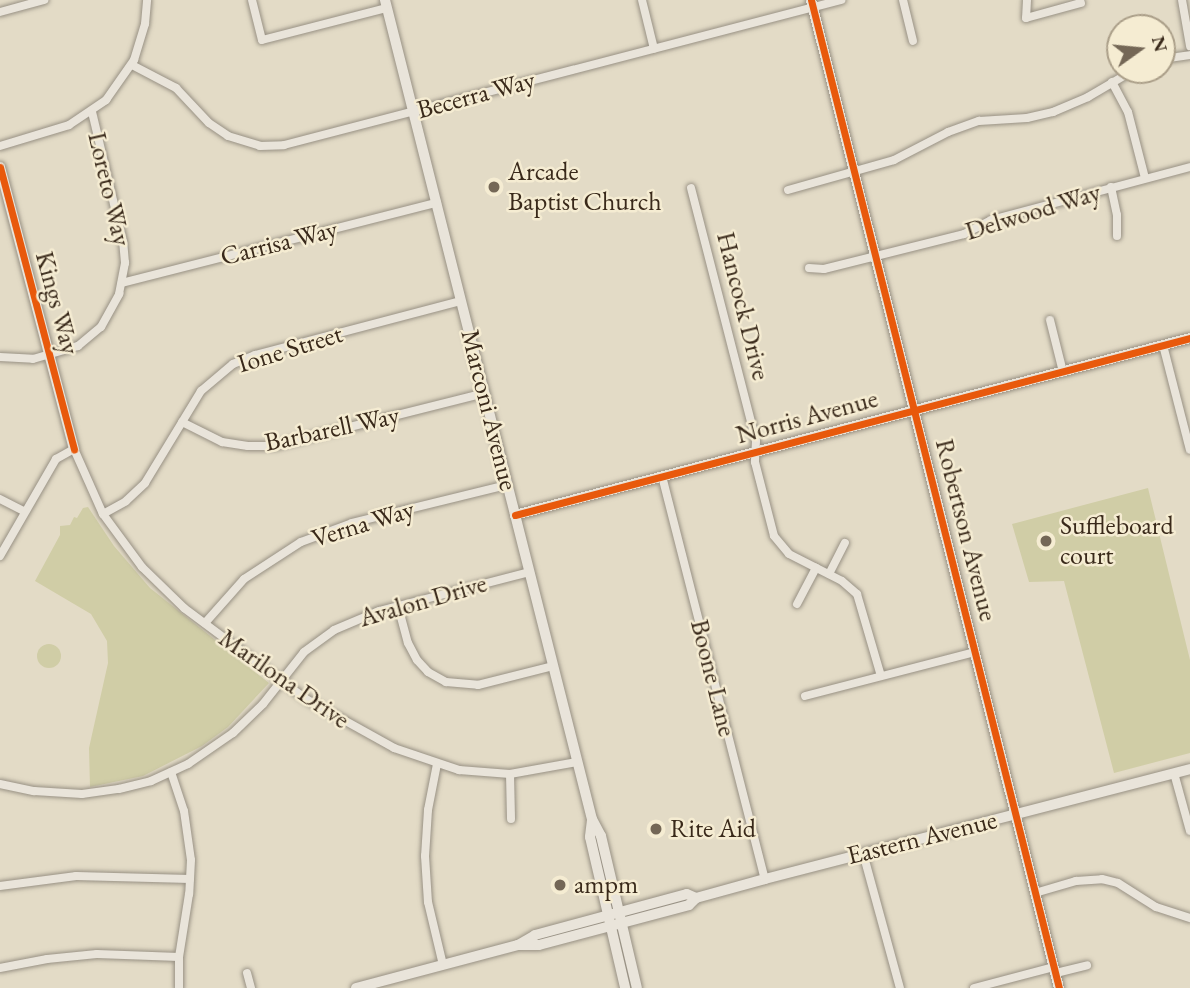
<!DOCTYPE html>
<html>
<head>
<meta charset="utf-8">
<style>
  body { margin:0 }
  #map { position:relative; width:1190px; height:988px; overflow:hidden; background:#e3dbc6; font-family:"EB Garamond",serif }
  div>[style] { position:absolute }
  .green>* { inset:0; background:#d0cda6 }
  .round { border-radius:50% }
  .roads { filter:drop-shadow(0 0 2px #989184) drop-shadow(0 0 2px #989184) }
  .street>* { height:8px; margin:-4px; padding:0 4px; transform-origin:4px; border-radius:4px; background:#e9e4da }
  .secondary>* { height:10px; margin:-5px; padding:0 5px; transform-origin:5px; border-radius:5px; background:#e9e4da }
  .cycleway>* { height:7px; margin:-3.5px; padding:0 3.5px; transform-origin:3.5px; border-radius:3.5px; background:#e8590c }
  .dots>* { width:19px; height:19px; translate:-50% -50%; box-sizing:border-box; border:4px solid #f5ecd2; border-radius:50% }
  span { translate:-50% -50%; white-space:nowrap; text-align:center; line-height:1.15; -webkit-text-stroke:5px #f5ecd2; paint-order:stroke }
  .street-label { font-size:26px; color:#39291a }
  .poi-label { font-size:26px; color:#39291a }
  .left { translate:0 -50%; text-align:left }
  .north { position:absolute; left:1106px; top:14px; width:70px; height:70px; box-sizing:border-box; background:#f5ecd2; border:2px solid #aa9e88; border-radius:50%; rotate:75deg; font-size:19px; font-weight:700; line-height:28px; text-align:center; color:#39291a }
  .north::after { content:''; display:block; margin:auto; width:24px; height:32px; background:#746756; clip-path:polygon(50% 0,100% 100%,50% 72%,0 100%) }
</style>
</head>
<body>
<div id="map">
  <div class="green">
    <div style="clip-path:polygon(1148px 488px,1190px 660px,1190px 753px,1114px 773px,1064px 581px,1029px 582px,1012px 524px)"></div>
    <div style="clip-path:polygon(88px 507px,114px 546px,150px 588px,269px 683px,228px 727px,202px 746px,143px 776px,90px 787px,89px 748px,108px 663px,107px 641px,91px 614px,35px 581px,60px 535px,60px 526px,70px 525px,74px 517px,77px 518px,83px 508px)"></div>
    <div class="round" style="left:37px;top:644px;width:24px;height:24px"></div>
  </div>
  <div class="roads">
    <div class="street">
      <div style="left:252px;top:0;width:41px;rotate:76deg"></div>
      <div style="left:262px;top:40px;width:129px;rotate:-14.4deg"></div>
      <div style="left:642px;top:0;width:50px;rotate:76.2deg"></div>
      <div style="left:903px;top:0;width:42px;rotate:76.3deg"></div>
      <div style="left:1027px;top:0;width:18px;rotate:93deg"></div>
      <div style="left:1026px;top:18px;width:57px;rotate:-15.3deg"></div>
      <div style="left:1182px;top:0;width:47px;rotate:80.1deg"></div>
      <div style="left:0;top:12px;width:46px;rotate:-15.3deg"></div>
      <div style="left:1162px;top:59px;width:28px;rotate:-8deg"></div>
      <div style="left:132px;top:65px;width:50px;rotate:27.6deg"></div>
      <div style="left:176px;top:88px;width:48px;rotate:46.7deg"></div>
      <div style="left:209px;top:123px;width:23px;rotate:34deg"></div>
      <div style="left:228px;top:136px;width:34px;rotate:17deg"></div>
      <div style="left:260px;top:146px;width:24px;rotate:-2deg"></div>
      <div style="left:284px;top:145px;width:576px;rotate:-14.59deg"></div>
      <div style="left:1112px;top:82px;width:34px;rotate:62deg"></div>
      <div style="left:1128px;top:112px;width:68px;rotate:75.6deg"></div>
      <div style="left:0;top:146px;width:72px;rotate:-16.9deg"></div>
      <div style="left:69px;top:125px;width:45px;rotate:-34deg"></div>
      <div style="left:106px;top:100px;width:49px;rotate:-55deg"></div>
      <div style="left:134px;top:60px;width:38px;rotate:-73deg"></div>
      <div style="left:145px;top:24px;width:24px;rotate:-85deg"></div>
      <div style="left:1111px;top:187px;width:29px;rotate:78deg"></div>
      <div style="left:1117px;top:215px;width:21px;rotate:90deg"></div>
      <div style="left:691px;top:188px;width:261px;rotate:75.6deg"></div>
      <div style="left:756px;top:441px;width:21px;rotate:93deg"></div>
      <div style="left:755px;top:462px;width:76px;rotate:75.6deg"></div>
      <div style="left:774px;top:536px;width:23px;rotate:50deg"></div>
      <div style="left:789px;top:554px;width:59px;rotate:27deg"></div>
      <div style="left:842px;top:581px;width:20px;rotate:41deg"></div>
      <div style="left:857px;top:594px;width:85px;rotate:73.7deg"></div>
      <div style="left:788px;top:190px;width:110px;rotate:-15.8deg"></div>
      <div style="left:894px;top:160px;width:61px;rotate:-27.4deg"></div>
      <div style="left:948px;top:132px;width:33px;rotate:-20deg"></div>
      <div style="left:979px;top:121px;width:48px;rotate:-3.6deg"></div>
      <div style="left:1027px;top:118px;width:27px;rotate:-13deg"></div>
      <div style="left:1053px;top:112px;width:38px;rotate:-23deg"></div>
      <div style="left:1088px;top:97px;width:53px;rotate:-30.4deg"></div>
      <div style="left:809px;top:268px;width:15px;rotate:4deg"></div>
      <div style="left:824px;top:269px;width:144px;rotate:-14deg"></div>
      <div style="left:964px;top:234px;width:30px;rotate:-27deg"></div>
      <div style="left:991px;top:220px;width:206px;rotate:-14.9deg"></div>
      <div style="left:122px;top:283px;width:325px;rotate:-14.3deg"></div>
      <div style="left:1050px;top:320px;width:54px;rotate:76deg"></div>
      <div style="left:1163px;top:345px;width:108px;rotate:75.6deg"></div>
      <div style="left:0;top:357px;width:33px;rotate:3deg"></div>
      <div style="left:33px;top:359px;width:47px;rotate:-16.1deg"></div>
      <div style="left:78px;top:346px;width:30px;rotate:-40deg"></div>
      <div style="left:101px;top:327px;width:38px;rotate:-61deg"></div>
      <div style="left:119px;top:294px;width:32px;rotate:-79deg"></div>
      <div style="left:125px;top:263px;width:21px;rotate:-95deg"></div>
      <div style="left:123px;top:242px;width:134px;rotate:-103.4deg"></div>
      <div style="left:182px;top:422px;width:45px;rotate:26.6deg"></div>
      <div style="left:222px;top:442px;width:26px;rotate:9deg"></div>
      <div style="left:248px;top:446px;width:26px"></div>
      <div style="left:274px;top:446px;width:218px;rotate:-14.1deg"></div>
      <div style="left:662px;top:476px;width:416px;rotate:75.7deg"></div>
      <div style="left:0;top:499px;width:27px;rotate:27deg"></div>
      <div style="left:103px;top:514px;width:26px;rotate:-29deg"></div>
      <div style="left:126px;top:501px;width:26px;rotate:-43deg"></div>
      <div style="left:145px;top:483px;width:108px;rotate:-58.7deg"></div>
      <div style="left:201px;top:391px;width:42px;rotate:-40.2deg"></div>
      <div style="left:233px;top:364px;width:24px;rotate:-22deg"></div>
      <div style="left:255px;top:355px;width:213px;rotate:-14.7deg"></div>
      <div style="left:0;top:556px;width:112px;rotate:-60deg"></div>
      <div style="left:56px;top:459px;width:21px;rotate:-29deg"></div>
      <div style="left:74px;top:449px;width:71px;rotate:66deg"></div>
      <div style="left:103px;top:514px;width:66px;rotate:53.7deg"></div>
      <div style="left:142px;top:567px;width:59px;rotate:44.3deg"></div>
      <div style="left:184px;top:608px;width:152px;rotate:36.7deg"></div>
      <div style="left:306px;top:699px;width:101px;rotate:29.1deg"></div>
      <div style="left:394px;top:748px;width:69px;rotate:18.7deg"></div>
      <div style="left:459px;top:770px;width:51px;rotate:4.5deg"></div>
      <div style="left:510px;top:774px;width:68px;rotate:-10.2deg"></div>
      <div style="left:829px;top:574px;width:35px;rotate:-63deg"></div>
      <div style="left:797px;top:604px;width:41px;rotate:-62.2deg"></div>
      <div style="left:398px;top:606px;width:38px;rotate:75deg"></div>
      <div style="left:408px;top:643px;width:19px;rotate:62deg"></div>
      <div style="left:417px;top:660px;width:16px;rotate:47deg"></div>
      <div style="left:428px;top:672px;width:21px;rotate:29deg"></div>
      <div style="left:446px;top:682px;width:32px;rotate:5deg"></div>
      <div style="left:478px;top:685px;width:77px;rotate:-14.2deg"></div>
      <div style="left:205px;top:623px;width:59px;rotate:-48.4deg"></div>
      <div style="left:244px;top:579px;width:68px;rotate:-33deg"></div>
      <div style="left:301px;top:542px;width:54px;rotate:-20.4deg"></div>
      <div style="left:352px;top:523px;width:160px;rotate:-13.8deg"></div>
      <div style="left:805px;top:696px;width:176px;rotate:-14.5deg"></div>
      <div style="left:437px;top:764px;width:47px;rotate:101.1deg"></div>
      <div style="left:428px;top:810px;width:46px;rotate:93.7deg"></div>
      <div style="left:425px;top:856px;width:46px;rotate:86.3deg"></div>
      <div style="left:428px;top:902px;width:65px;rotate:76.6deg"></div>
      <div style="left:171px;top:772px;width:41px;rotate:71.6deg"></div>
      <div style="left:184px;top:811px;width:49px;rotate:81.9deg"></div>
      <div style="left:191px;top:860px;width:34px;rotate:93deg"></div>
      <div style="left:189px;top:894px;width:64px;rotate:99deg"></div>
      <div style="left:179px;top:957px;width:31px;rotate:90deg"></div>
      <div style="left:1174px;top:773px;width:60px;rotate:74.6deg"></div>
      <div style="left:510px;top:774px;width:45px;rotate:88.7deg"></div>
      <div style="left:0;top:784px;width:35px;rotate:12deg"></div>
      <div style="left:34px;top:791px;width:48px;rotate:3.6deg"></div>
      <div style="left:82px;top:794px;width:37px;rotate:-8deg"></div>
      <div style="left:119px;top:789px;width:33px;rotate:-14deg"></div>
      <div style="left:151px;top:781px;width:41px;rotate:-24.7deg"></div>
      <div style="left:188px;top:764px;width:55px;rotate:-34.6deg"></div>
      <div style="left:233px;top:733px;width:42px;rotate:-44deg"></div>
      <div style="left:263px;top:704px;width:66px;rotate:-51.7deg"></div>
      <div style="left:304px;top:652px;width:37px;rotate:-36deg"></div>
      <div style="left:334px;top:630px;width:49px;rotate:-22.9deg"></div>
      <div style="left:379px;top:611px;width:156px;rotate:-14.5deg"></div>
      <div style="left:863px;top:853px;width:140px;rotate:74.7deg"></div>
      <div style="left:0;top:886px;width:77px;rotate:-7.5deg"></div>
      <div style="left:76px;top:876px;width:114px;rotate:1.5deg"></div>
      <div style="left:1035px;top:893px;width:43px;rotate:-16.3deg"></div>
      <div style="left:1076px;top:881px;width:26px;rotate:-4deg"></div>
      <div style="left:1102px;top:879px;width:16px;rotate:14deg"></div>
      <div style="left:1118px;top:883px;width:45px;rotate:32.3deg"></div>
      <div style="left:1156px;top:907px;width:36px;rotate:18deg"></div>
      <div style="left:0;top:968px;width:48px;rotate:-10.8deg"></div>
      <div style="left:47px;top:959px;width:50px;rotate:-5.7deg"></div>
      <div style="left:97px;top:954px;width:82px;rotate:2.1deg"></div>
      <div style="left:247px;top:973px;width:16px;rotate:75deg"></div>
      <div style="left:1056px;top:973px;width:32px;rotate:-14deg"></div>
      <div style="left:974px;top:988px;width:83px;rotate:-14.7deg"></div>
    </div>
    <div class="secondary">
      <div style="left:385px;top:0;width:845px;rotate:75.82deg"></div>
      <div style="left:592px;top:819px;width:19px;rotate:62deg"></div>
      <div style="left:601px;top:836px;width:156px;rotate:76.7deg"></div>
      <div style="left:811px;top:0;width:1019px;rotate:75.91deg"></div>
      <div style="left:0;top:167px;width:292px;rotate:75.3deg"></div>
      <div style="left:515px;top:515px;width:698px;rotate:-14.69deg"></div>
      <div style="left:592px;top:820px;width:17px;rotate:97deg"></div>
      <div style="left:590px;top:837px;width:155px;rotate:76.9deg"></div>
      <div style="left:518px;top:945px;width:20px;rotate:-30deg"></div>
      <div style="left:535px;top:935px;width:157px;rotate:-15.1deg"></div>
      <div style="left:687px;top:894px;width:10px;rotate:24deg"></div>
      <div style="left:356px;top:988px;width:168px;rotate:-14.9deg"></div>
      <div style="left:518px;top:945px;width:21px"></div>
      <div style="left:539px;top:945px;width:155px;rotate:-14.9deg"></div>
      <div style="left:689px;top:905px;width:10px;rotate:-45deg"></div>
      <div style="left:696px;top:898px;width:72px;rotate:-15.4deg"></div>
      <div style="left:765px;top:879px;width:439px;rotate:-14.5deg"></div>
    </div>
  </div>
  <div class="cycleway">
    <div style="left:811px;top:0;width:1019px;rotate:75.91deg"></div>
    <div style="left:0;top:167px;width:292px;rotate:75.3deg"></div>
    <div style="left:515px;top:515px;width:698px;rotate:-14.69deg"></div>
  </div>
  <div class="dots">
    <div style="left:494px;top:187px;background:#746756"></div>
    <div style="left:1046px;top:541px;background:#746756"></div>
    <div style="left:656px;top:829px;background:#746756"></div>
    <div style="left:560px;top:885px;background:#746756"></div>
  </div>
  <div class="street-label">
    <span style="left:476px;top:95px;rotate:-15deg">Becerra Way</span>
    <span style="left:109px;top:189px;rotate:77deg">Loreto Way</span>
    <span style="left:1033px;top:212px;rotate:-17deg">Delwood Way</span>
    <span style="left:279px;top:243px;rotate:-14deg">Carrisa Way</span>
    <span style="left:57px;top:303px;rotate:75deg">Kings Way</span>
    <span style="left:743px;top:306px;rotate:76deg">Hancock Drive</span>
    <span style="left:290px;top:349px;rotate:-17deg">Ione Street</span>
    <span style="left:489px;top:410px;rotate:76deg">Marconi Avenue</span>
    <span style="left:807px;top:417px;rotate:-15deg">Norris Avenue</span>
    <span style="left:332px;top:429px;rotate:-12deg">Barbarell Way</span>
    <span style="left:363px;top:524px;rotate:-17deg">Verna Way</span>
    <span style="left:966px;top:530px;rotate:76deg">Robertson Avenue</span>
    <span style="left:423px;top:601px;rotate:-16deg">Avalon Drive</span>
    <span style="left:713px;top:678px;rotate:76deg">Boone Lane</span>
    <span style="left:284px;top:679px;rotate:35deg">Marilona Drive</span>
    <span style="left:922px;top:838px;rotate:-14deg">Eastern Avenue</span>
  </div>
  <div class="poi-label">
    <span class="left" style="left:508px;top:187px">Arcade<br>Baptist Church</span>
    <span class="left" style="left:1060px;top:541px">Suffleboard<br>court</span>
    <span class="left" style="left:670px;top:829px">Rite Aid</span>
    <span class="left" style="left:574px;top:885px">ampm</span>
  </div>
  <div class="north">N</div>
</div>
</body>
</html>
